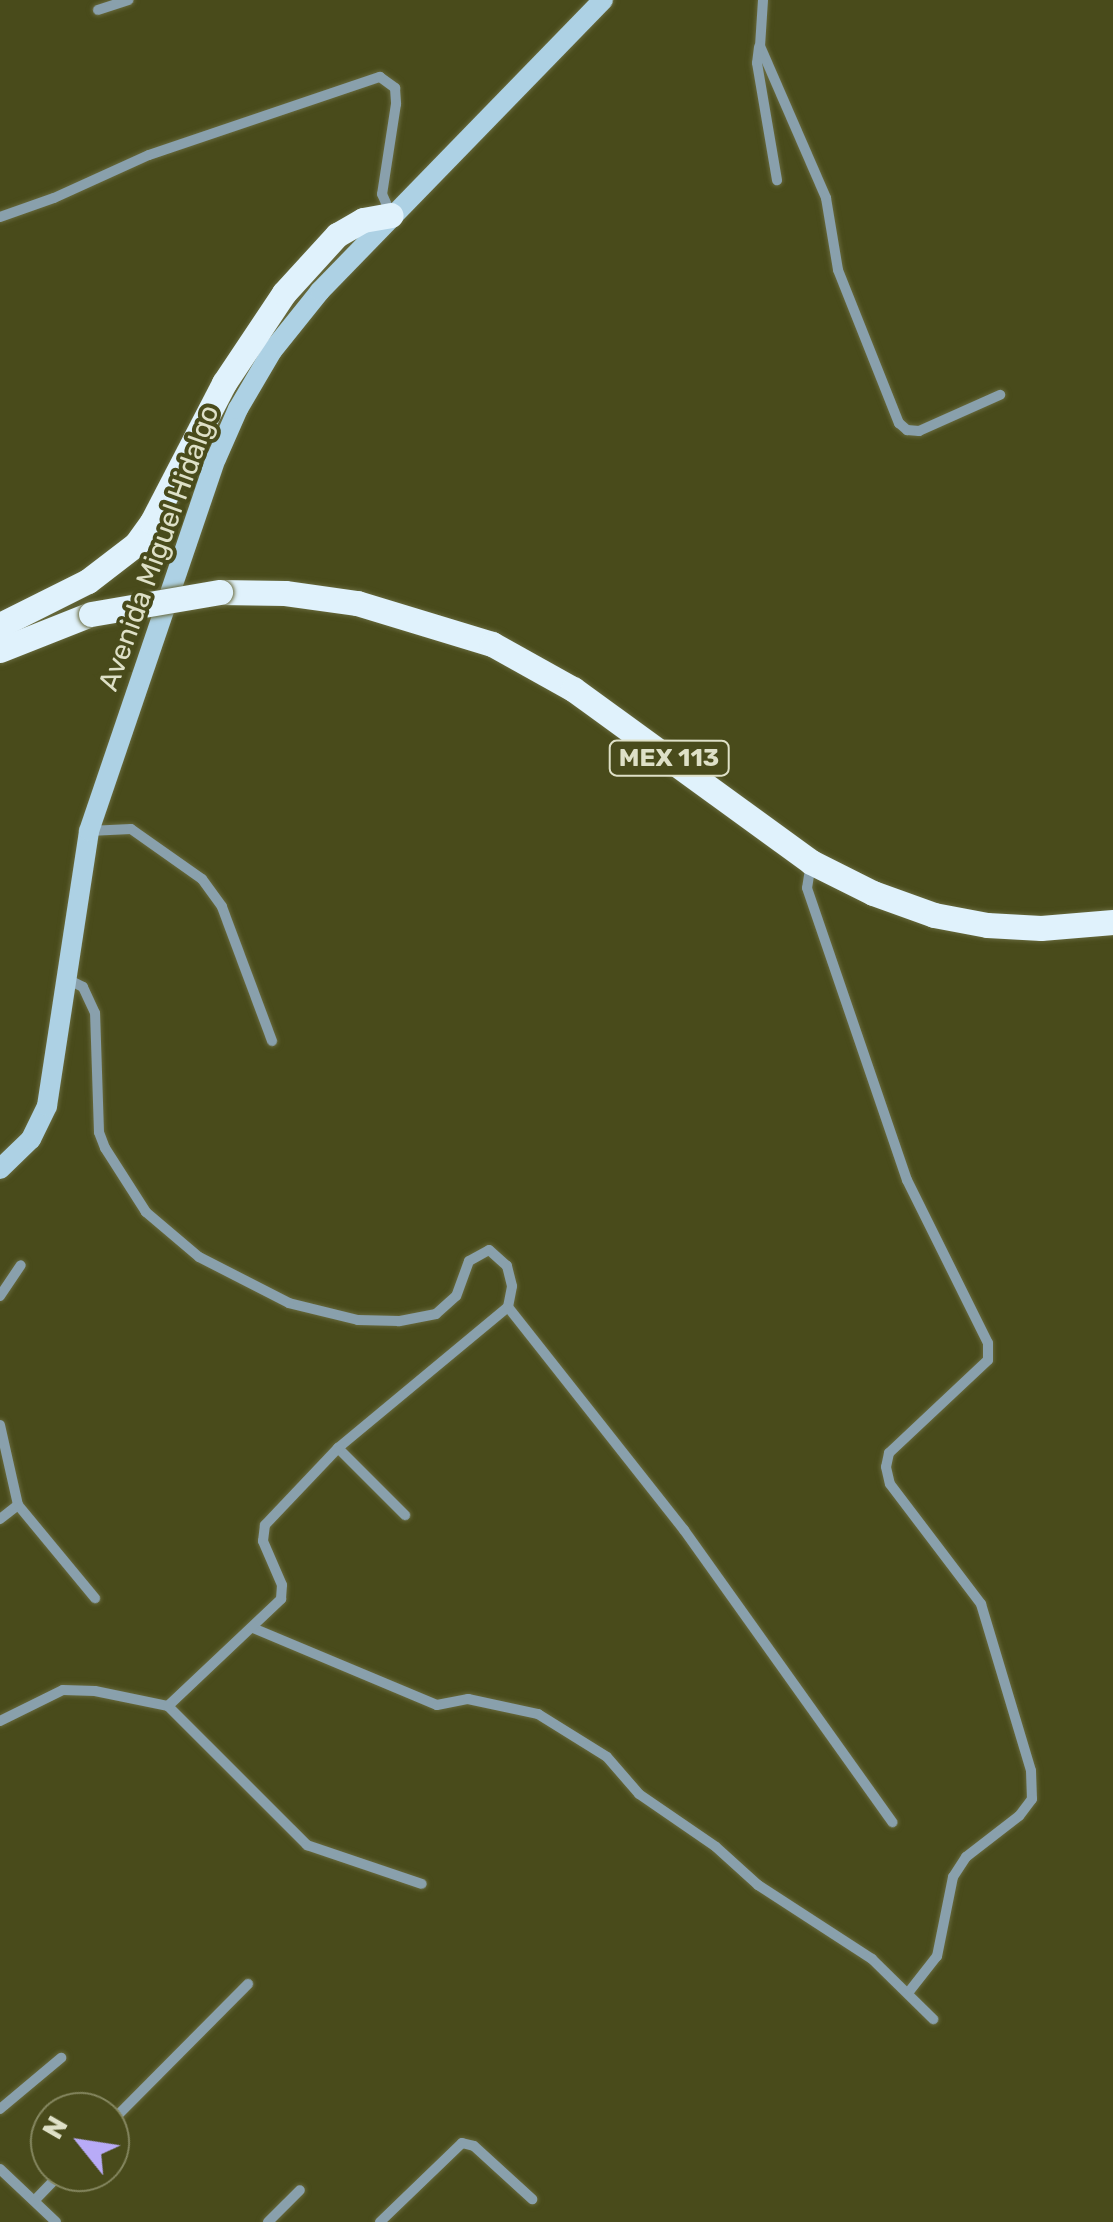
<!DOCTYPE html>
<html>
<head>
<meta charset="utf-8">
<style>
  body { margin:0 }
  #map { position:relative; width:1113px; height:2222px; overflow:hidden; background:#494b1b; font-family:Rubik,sans-serif }
  div>[style] { position:absolute }
  .roads { filter:drop-shadow(0 0 2px #67693d) drop-shadow(0 0 2px #67693d) }
  .street>* { height:10px; margin:-5px; padding:0 5px; transform-origin:5px; border-radius:5px; background:#89a0ac }
  .secondary>* { height:20px; margin:-10px; padding:0 10px; transform-origin:10px; border-radius:10px; background:#add1e4 }
  .primary>* { height:25px; margin:-12.5px; padding:0 12.5px; transform-origin:12.5px; border-radius:12.5px; background:#e0f2fc }
  .bridges { filter:drop-shadow(0 0 2px #67693d) drop-shadow(0 0 2px #67693d) }
  .primary-bridge>* { height:25px; margin:-12.5px; padding:0 12.5px; transform-origin:12.5px; border-radius:12.5px; background:#e0f2fc }
  span { translate:-50% -50%; white-space:nowrap; text-align:center; line-height:1.15; -webkit-text-stroke:8px #494b1b; paint-order:stroke }
  .shield-label span { padding:2px 8px; background:#494b1b; border:2px solid; border-radius:8px; -webkit-text-stroke-width:0 }
  .shield-label { font-size:25px; color:#dee0c7; font-weight:700 }
  .street-label { font-size:28px; color:#dee0c7 }
  .north { position:absolute; left:30px; top:2092px; width:100px; height:100px; box-sizing:border-box; background:#494b1b; border:2px solid #858760; border-radius:50%; rotate:300deg; font-size:28px; font-weight:700; line-height:40px; text-align:center; color:#dee0c7 }
  .north::after { content:''; display:block; margin:auto; width:35px; height:45px; background:#b8abf7; clip-path:polygon(50% 0,100% 100%,50% 72%,0 100%) }
</style>
</head>
<body>
<div id="map">
  <div class="roads">
    <div class="street">
      <div style="left:763px;top:0;width:46px;rotate:93.7deg"></div>
      <div style="left:760px;top:46px;width:166px;rotate:66.5deg"></div>
      <div style="left:826px;top:198px;width:73px;rotate:80.5deg"></div>
      <div style="left:838px;top:270px;width:165px;rotate:68.3deg"></div>
      <div style="left:899px;top:423px;width:11px;rotate:41deg"></div>
      <div style="left:907px;top:430px;width:12px;rotate:5deg"></div>
      <div style="left:919px;top:431px;width:89px;rotate:-24deg"></div>
      <div style="left:98px;top:10px;width:32px;rotate:-18deg"></div>
      <div style="left:759px;top:47px;width:16px;rotate:97deg"></div>
      <div style="left:757px;top:63px;width:119px;rotate:80.3deg"></div>
      <div style="left:0;top:217px;width:57px;rotate:-19.4deg"></div>
      <div style="left:54px;top:198px;width:104px;rotate:-24.4deg"></div>
      <div style="left:149px;top:155px;width:244px;rotate:-18.7deg"></div>
      <div style="left:380px;top:77px;width:19px;rotate:36deg"></div>
      <div style="left:395px;top:88px;width:16px;rotate:86deg"></div>
      <div style="left:396px;top:104px;width:91px;rotate:98.8deg"></div>
      <div style="left:382px;top:194px;width:22px;rotate:66deg"></div>
      <div style="left:89px;top:831px;width:42px;rotate:-2.7deg"></div>
      <div style="left:131px;top:829px;width:87px;rotate:35.2deg"></div>
      <div style="left:202px;top:879px;width:34px;rotate:54deg"></div>
      <div style="left:222px;top:907px;width:143px;rotate:69.5deg"></div>
      <div style="left:811px;top:863px;width:25px;rotate:99deg"></div>
      <div style="left:807px;top:888px;width:309px;rotate:71.1deg"></div>
      <div style="left:907px;top:1180px;width:182px;rotate:63.6deg"></div>
      <div style="left:988px;top:1343px;width:17px;rotate:90deg"></div>
      <div style="left:988px;top:1360px;width:136px;rotate:136.8deg"></div>
      <div style="left:889px;top:1453px;width:14px;rotate:102deg"></div>
      <div style="left:886px;top:1467px;width:17px;rotate:77deg"></div>
      <div style="left:890px;top:1484px;width:151px;rotate:52.8deg"></div>
      <div style="left:981px;top:1604px;width:174px;rotate:73.3deg"></div>
      <div style="left:1031px;top:1771px;width:28px;rotate:88deg"></div>
      <div style="left:1032px;top:1799px;width:21px;rotate:127deg"></div>
      <div style="left:1019px;top:1816px;width:67px;rotate:142.3deg"></div>
      <div style="left:966px;top:1857px;width:24px;rotate:123deg"></div>
      <div style="left:953px;top:1877px;width:81px;rotate:101.4deg"></div>
      <div style="left:937px;top:1956px;width:47px;rotate:128.1deg"></div>
      <div style="left:0;top:1296px;width:37px;rotate:-56deg"></div>
      <div style="left:508px;top:1307px;width:284px;rotate:51.7deg"></div>
      <div style="left:684px;top:1530px;width:359px;rotate:54.5deg"></div>
      <div style="left:0;top:1425px;width:82px;rotate:77.3deg"></div>
      <div style="left:18px;top:1505px;width:23px;rotate:142deg"></div>
      <div style="left:338px;top:1448px;width:95px;rotate:45deg"></div>
      <div style="left:18px;top:1505px;width:121px;rotate:50.4deg"></div>
      <div style="left:253px;top:1628px;width:199px;rotate:22.7deg"></div>
      <div style="left:437px;top:1705px;width:32px;rotate:-11deg"></div>
      <div style="left:468px;top:1699px;width:72px;rotate:12.1deg"></div>
      <div style="left:538px;top:1714px;width:81px;rotate:31.9deg"></div>
      <div style="left:607px;top:1757px;width:49px;rotate:49.1deg"></div>
      <div style="left:639px;top:1794px;width:93px;rotate:34.5deg"></div>
      <div style="left:716px;top:1847px;width:57px;rotate:42.1deg"></div>
      <div style="left:758px;top:1885px;width:136px;rotate:33deg"></div>
      <div style="left:872px;top:1959px;width:86px;rotate:44.5deg"></div>
      <div style="left:168px;top:1706px;width:197px;rotate:45deg"></div>
      <div style="left:307px;top:1845px;width:121px;rotate:18.7deg"></div>
      <div style="left:0;top:1721px;width:70px;rotate:-26.2deg"></div>
      <div style="left:63px;top:1690px;width:32px;rotate:2deg"></div>
      <div style="left:95px;top:1691px;width:75px;rotate:11.6deg"></div>
      <div style="left:168px;top:1706px;width:156px;rotate:-43.4deg"></div>
      <div style="left:281px;top:1599px;width:14px;rotate:-86deg"></div>
      <div style="left:282px;top:1585px;width:48px;rotate:-113.4deg"></div>
      <div style="left:263px;top:1541px;width:16px;rotate:-83deg"></div>
      <div style="left:265px;top:1525px;width:106px;rotate:-46.5deg"></div>
      <div style="left:338px;top:1448px;width:221px;rotate:-39.7deg"></div>
      <div style="left:508px;top:1307px;width:21px;rotate:-79deg"></div>
      <div style="left:512px;top:1286px;width:21px;rotate:-104deg"></div>
      <div style="left:507px;top:1266px;width:24px;rotate:-138deg"></div>
      <div style="left:489px;top:1250px;width:23px;rotate:151deg"></div>
      <div style="left:469px;top:1261px;width:37px;rotate:110deg"></div>
      <div style="left:456px;top:1296px;width:27px;rotate:138deg"></div>
      <div style="left:436px;top:1314px;width:38px;rotate:169deg"></div>
      <div style="left:399px;top:1321px;width:41px;rotate:-178.6deg"></div>
      <div style="left:358px;top:1320px;width:71px;rotate:-166.2deg"></div>
      <div style="left:289px;top:1303px;width:101px;rotate:-152.9deg"></div>
      <div style="left:199px;top:1257px;width:70px;rotate:-139.7deg"></div>
      <div style="left:146px;top:1212px;width:76px;rotate:-122.6deg"></div>
      <div style="left:105px;top:1148px;width:17px;rotate:-111deg"></div>
      <div style="left:99px;top:1132px;width:119px;rotate:-91.9deg"></div>
      <div style="left:95px;top:1013px;width:29px;rotate:-115deg"></div>
      <div style="left:83px;top:987px;width:20px;rotate:-153deg"></div>
      <div style="left:0;top:2109px;width:80px;rotate:-39.9deg"></div>
      <div style="left:110px;top:2123px;width:196px;rotate:-45.2deg"></div>
      <div style="left:0;top:2169px;width:77px;rotate:43.4deg"></div>
      <div style="left:35px;top:2200px;width:39px;rotate:-46deg"></div>
      <div style="left:268px;top:2222px;width:45px;rotate:-45deg"></div>
      <div style="left:380px;top:2222px;width:114px;rotate:-43.9deg"></div>
      <div style="left:462px;top:2143px;width:12px;rotate:14deg"></div>
      <div style="left:474px;top:2146px;width:79px;rotate:42.4deg"></div>
    </div>
    <div class="secondary">
      <div style="left:0;top:1169px;width:43px;rotate:-44.1deg"></div>
      <div style="left:31px;top:1139px;width:37px;rotate:-64deg"></div>
      <div style="left:47px;top:1106px;width:278px;rotate:-81.3deg"></div>
      <div style="left:89px;top:831px;width:393px;rotate:-71.2deg"></div>
      <div style="left:216px;top:459px;width:55px;rotate:-66.3deg"></div>
      <div style="left:238px;top:409px;width:67px;rotate:-59.6deg"></div>
      <div style="left:272px;top:351px;width:77px;rotate:-51.3deg"></div>
      <div style="left:320px;top:291px;width:406px;rotate:-45.8deg"></div>
    </div>
    <div class="primary">
      <div style="left:220px;top:592px;width:65px;rotate:0.9deg"></div>
      <div style="left:285px;top:593px;width:73px;rotate:7.9deg"></div>
      <div style="left:357px;top:603px;width:141px;rotate:16.9deg"></div>
      <div style="left:492px;top:644px;width:93px;rotate:29.1deg"></div>
      <div style="left:573px;top:689px;width:294px;rotate:36deg"></div>
      <div style="left:811px;top:862px;width:69px;rotate:26.6deg"></div>
      <div style="left:873px;top:893px;width:65px;rotate:19.8deg"></div>
      <div style="left:934px;top:915px;width:54px;rotate:10.7deg"></div>
      <div style="left:987px;top:925px;width:54px;rotate:3.2deg"></div>
      <div style="left:1041px;top:928px;width:72px;rotate:-4.8deg"></div>
      <div style="left:0;top:625px;width:98px;rotate:-26.6deg"></div>
      <div style="left:88px;top:581px;width:61px;rotate:-37.6deg"></div>
      <div style="left:136px;top:544px;width:27px;rotate:-54deg"></div>
      <div style="left:152px;top:522px;width:157px;rotate:-62.6deg"></div>
      <div style="left:224px;top:383px;width:108px;rotate:-56.3deg"></div>
      <div style="left:284px;top:293px;width:79px;rotate:-47.6deg"></div>
      <div style="left:337px;top:235px;width:30px;rotate:-30deg"></div>
      <div style="left:363px;top:220px;width:28px;rotate:-10deg"></div>
      <div style="left:0;top:650px;width:98px;rotate:-21.6deg"></div>
    </div>
  </div>
  <div class="bridges">
    <div class="primary-bridge">
      <div style="left:91px;top:614px;width:131px;rotate:-9.7deg"></div>
    </div>
  </div>
  <div class="shield-label">
    <span style="left:669px;top:758px">MEX 113</span>
  </div>
  <div class="street-label">
    <span style="left:159px;top:548px;rotate:-70deg">Avenida Miguel Hidalgo</span>
  </div>
  <div class="north">N</div>
</div>
</body>
</html>
